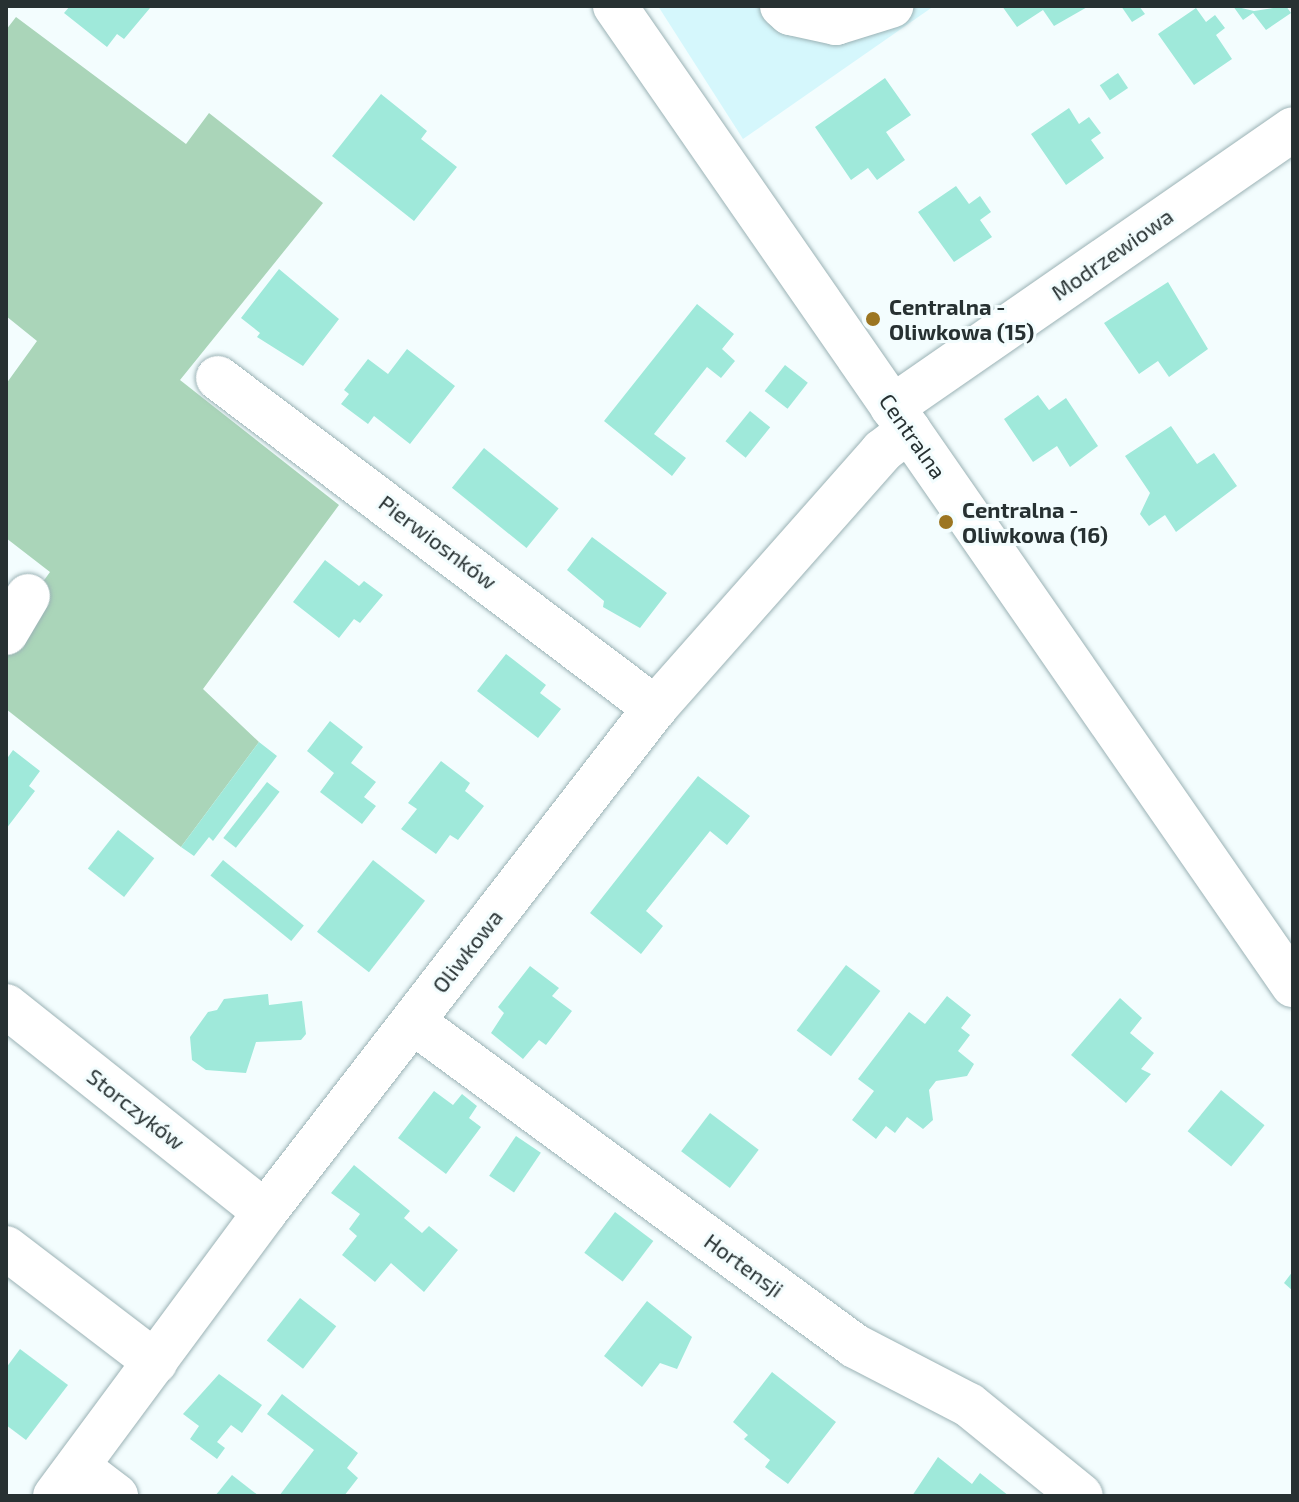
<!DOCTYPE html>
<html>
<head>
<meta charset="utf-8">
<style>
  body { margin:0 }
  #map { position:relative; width:1299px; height:1502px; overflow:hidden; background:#f3fdfe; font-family:"Exo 2",sans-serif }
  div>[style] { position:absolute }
  .built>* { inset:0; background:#d5f7fc }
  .green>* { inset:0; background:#aad5b9 }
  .building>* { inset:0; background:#9fe9da; transform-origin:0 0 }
  .roads { filter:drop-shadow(0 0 2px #9bb2b5) drop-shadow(0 0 2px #9bb2b5) }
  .minor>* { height:44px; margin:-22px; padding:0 22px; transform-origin:22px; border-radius:22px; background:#fff }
  .dots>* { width:22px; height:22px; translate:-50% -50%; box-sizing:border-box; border:4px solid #f3fdfe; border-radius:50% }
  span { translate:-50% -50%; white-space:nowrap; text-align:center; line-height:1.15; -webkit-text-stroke:6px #f3fdfe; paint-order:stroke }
  .street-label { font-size:22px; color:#273132 }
  .poi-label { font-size:22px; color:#273132; font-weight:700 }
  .left { translate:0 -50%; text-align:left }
  .frame { position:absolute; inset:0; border:8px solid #273132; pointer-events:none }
</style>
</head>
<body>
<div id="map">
  <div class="built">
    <div style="clip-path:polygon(658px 6px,934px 6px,743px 139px)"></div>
  </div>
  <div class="green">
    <div style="clip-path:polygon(16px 17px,186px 144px,209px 113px,323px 203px,180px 380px,339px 505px,203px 689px,259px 742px,181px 847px,6px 709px,6px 633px,50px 572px,6px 538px,6px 384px,37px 341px,6px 316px,6px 30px)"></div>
  </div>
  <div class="building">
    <div style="clip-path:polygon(70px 6px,148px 6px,150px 8px,124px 39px,117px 34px,107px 47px,64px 13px)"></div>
    <div style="clip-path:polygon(1002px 6px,1089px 6px,1054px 26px,1043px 10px,1017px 27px)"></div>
    <div style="clip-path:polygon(1121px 6px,1139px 6px,1145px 14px,1132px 22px)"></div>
    <div style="clip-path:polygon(1233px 6px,1254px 11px,1286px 6px,1291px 13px,1266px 30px,1253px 13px,1243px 20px)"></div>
    <div style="clip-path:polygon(1196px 8px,1206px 22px,1215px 15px,1225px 28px,1216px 35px,1232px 59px,1194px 85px,1158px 34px)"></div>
    <div style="left:1118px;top:73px;width:18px;height:22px;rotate:56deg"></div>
    <div style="clip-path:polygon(885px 78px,911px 115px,886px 132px,905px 160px,877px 180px,868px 168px,851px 180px,815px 127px)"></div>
    <div style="clip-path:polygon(381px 94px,427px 131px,421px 139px,457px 167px,414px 221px,332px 156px)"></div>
    <div style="clip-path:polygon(1069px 108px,1079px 124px,1089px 117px,1101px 133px,1091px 140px,1104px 158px,1066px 185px,1031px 134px)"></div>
    <div style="clip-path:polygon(956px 186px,969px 204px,980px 196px,991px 212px,980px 220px,992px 237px,954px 262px,918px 212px)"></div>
    <div style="clip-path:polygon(279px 269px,339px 319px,303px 366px,257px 337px,260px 333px,241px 318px)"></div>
    <div style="clip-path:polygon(1168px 282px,1208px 349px,1169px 377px,1158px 361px,1139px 374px,1104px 323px)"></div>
    <div style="clip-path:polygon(697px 304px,734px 334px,722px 349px,735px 361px,721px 378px,707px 367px,654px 434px,686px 458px,672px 476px,604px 421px)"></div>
    <div style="clip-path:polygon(407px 349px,455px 386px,410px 444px,374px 416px,368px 424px,341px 404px,349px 394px,344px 390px,368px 359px,388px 374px)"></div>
    <div style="left:785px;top:365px;width:29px;height:33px;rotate:38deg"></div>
    <div style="clip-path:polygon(1038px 395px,1049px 410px,1066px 398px,1098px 446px,1070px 467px,1057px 446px,1033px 462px,1004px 419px)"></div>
    <div style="left:750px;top:411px;width:26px;height:39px;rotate:39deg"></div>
    <div style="clip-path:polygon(1171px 426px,1197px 464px,1214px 453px,1237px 486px,1176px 532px,1165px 515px,1149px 526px,1140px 514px,1150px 493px,1125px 456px)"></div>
    <div style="left:484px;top:448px;width:96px;height:51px;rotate:39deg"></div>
    <div style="clip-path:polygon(592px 537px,667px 593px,640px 628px,603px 607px,604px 601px,567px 570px)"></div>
    <div style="clip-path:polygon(325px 560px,359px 586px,364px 581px,383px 595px,360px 623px,354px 619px,339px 638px,293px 602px)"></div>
    <div style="clip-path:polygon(506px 654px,546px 685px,540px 693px,561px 709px,538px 738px,477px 691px)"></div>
    <div style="clip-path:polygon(330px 721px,363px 747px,351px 763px,376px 782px,364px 797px,376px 806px,362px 824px,320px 792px,334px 773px,307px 751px)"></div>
    <div style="clip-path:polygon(259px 742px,277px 756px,213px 841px,209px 837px,194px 856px,181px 847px)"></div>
    <div style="clip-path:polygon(13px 750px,40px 771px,29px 786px,35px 791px,6px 829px,6px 760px)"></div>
    <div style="clip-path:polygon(441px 761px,470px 783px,465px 791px,484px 806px,458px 840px,450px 835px,436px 854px,401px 829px,417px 809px,408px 803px)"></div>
    <div style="clip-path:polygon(698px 776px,750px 816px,727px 845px,710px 831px,646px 911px,663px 926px,641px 954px,590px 913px)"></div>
    <div style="left:267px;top:782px;width:16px;height:71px;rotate:38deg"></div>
    <div style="left:118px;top:830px;width:46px;height:49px;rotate:38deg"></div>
    <div style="left:223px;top:860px;width:104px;height:20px;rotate:39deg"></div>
    <div style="left:373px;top:860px;width:66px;height:91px;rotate:38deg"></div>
    <div style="left:846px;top:965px;width:43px;height:82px;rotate:37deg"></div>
    <div style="clip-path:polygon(530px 966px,559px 988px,552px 996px,572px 1011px,546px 1045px,539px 1040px,523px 1059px,491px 1033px,504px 1013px,498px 1007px)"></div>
    <div style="clip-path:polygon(268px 994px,269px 1005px,302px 1001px,306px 1034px,301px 1040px,256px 1042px,246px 1073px,206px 1070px,192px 1060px,190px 1037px,208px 1012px,217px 1010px,224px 999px)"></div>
    <div style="clip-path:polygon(947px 996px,971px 1015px,961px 1028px,970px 1035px,958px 1051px,974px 1064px,967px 1076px,936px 1081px,929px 1090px,933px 1120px,923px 1129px,907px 1117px,895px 1133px,886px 1126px,876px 1139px,852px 1120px,874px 1091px,858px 1079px,909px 1012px,925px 1024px)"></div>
    <div style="clip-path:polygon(1120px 998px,1142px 1018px,1130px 1033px,1154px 1053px,1141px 1069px,1151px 1074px,1126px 1103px,1071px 1055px)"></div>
    <div style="left:1221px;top:1090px;width:56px;height:53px;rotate:39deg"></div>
    <div style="clip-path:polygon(434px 1091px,453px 1105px,462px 1094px,477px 1106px,469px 1118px,481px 1127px,446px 1174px,398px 1138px)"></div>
    <div style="left:710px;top:1113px;width:61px;height:48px;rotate:37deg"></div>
    <div style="left:516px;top:1136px;width:30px;height:48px;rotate:34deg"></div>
    <div style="clip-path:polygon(354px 1165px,410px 1211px,404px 1218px,422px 1233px,429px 1226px,458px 1250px,424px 1292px,391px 1263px,375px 1282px,342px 1255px,357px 1236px,349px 1229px,360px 1214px,331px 1193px)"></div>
    <div style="left:615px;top:1212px;width:48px;height:51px;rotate:37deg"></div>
    <div style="clip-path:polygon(1293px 1271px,1293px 1291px,1284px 1283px)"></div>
    <div style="left:300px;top:1298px;width:46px;height:54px;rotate:38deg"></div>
    <div style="clip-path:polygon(647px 1301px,692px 1337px,677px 1369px,660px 1363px,642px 1387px,604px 1356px)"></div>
    <div style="clip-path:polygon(20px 1349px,68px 1385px,26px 1440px,6px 1425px,6px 1368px)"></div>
    <div style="clip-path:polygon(772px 1372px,836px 1422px,788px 1484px,765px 1467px,770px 1460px,744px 1439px,748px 1435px,733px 1422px)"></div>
    <div style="clip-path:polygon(219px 1374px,262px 1405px,242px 1433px,231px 1425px,217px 1442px,225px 1448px,217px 1459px,190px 1439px,199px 1426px,183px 1414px)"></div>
    <div style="clip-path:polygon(282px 1394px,358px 1453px,347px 1468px,358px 1478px,344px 1496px,279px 1496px,314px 1450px,267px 1414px)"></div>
    <div style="clip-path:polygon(938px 1457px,972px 1484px,980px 1473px,1009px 1496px,912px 1496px)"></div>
    <div style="clip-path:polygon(232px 1475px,259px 1496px,215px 1496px)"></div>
  </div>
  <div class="roads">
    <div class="minor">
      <div style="left:615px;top:6px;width:1191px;rotate:55.3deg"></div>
      <div style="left:782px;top:6px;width:11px;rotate:41deg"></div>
      <div style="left:790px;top:13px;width:47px;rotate:12.3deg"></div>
      <div style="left:836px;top:23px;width:58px;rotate:-17.2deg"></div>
      <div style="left:218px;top:378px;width:548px;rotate:37.06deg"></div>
      <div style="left:892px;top:407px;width:488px;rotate:-34.7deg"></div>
      <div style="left:6px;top:633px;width:43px;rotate:-59.3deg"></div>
      <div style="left:6px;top:1006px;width:331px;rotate:38.5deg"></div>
      <div style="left:413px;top:1022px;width:548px;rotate:36.24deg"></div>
      <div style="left:855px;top:1346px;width:128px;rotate:27.4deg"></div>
      <div style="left:969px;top:1405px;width:144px;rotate:39.1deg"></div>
      <div style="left:6px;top:1248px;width:188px;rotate:37.4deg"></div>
      <div style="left:78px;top:1467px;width:48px;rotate:37.3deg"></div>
      <div style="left:55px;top:1496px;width:353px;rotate:-53.5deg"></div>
      <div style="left:265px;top:1212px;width:637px;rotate:-52.27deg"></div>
      <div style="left:655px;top:708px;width:343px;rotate:-48.5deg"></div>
      <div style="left:882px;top:451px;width:34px;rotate:-37deg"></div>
    </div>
  </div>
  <div class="dots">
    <div style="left:873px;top:319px;background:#9c7622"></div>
    <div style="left:946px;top:522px;background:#9c7622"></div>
  </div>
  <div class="street-label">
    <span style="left:1112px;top:254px;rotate:-35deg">Modrzewiowa</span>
    <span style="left:913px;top:436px;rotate:55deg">Centralna</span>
    <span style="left:438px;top:542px;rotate:37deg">Pierwiosnków</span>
    <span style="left:467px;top:951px;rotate:-52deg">Oliwkowa</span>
    <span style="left:136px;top:1109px;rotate:38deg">Storczyków</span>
    <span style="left:744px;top:1265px;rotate:36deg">Hortensji</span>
  </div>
  <div class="poi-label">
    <span class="left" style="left:889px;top:319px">Centralna -<br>Oliwkowa (15)</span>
    <span class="left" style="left:962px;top:522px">Centralna -<br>Oliwkowa (16)</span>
  </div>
  <div class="frame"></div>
</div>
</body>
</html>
